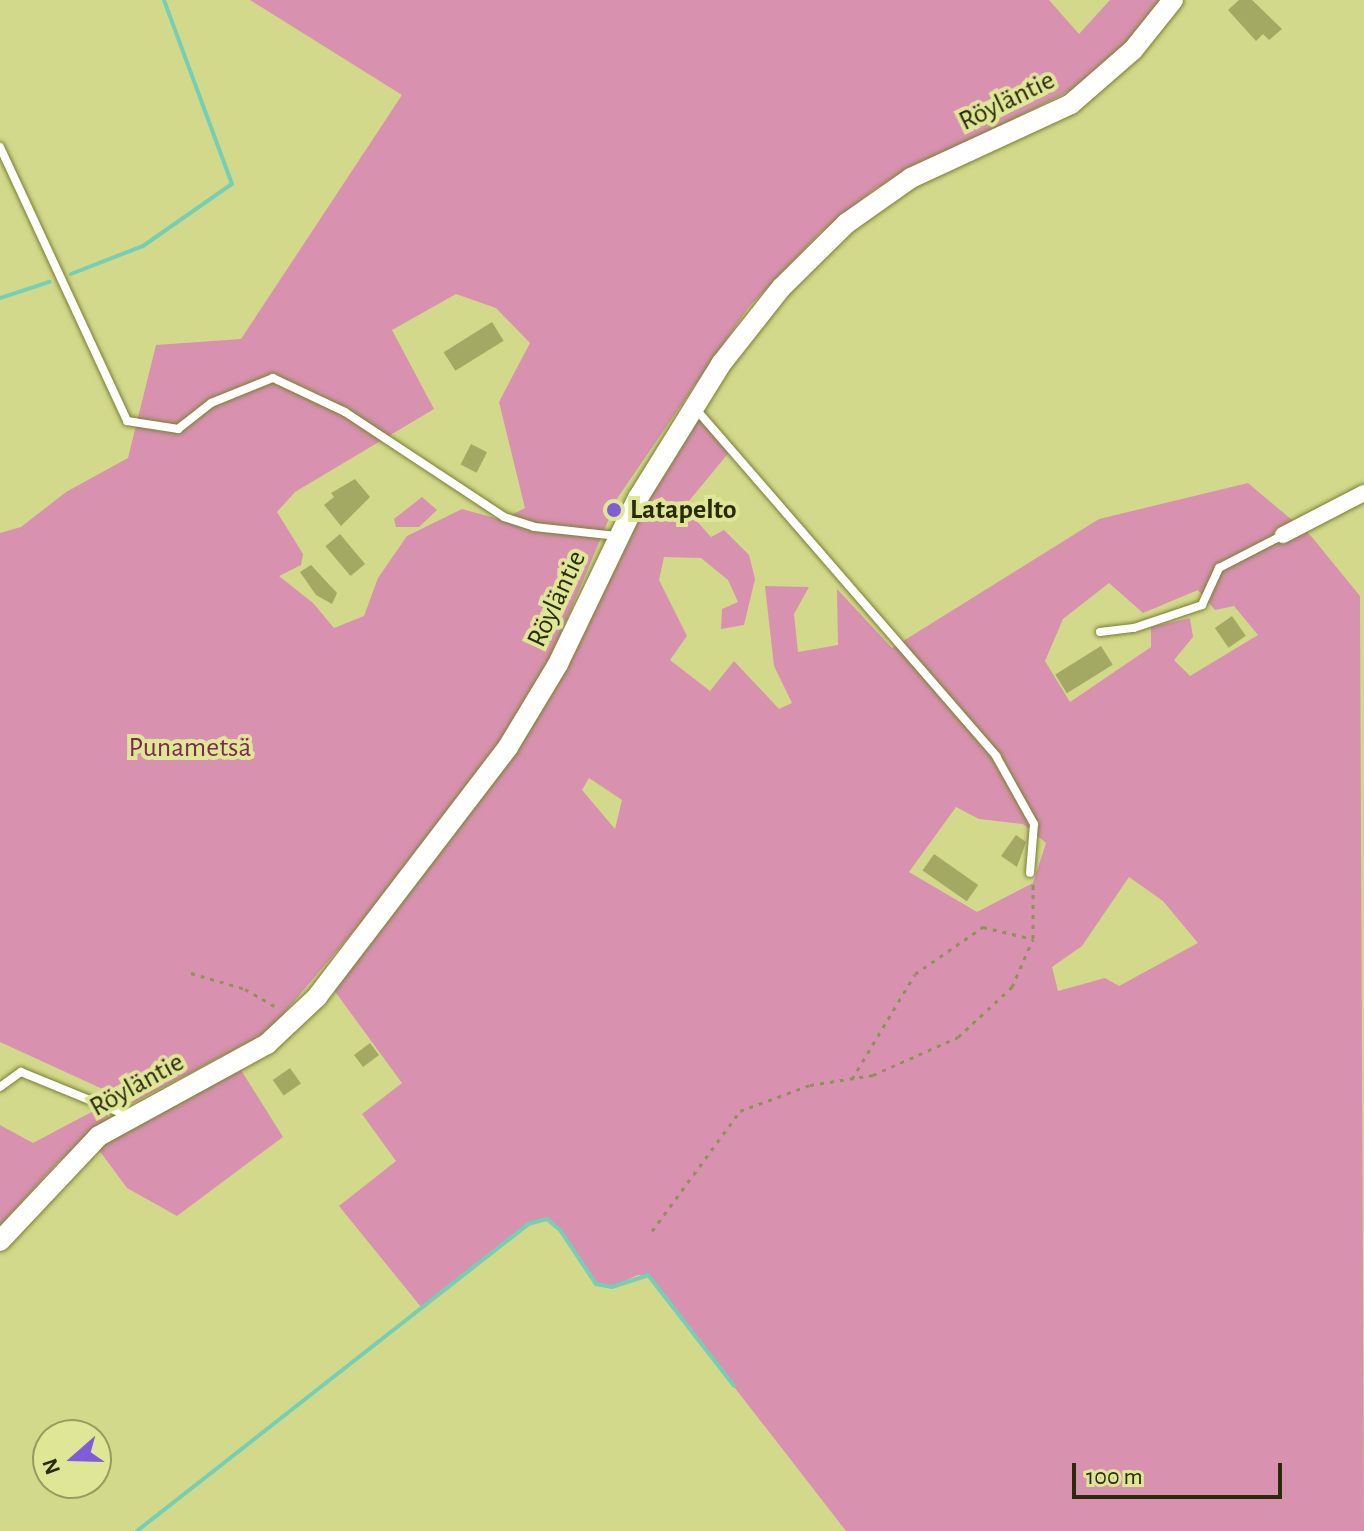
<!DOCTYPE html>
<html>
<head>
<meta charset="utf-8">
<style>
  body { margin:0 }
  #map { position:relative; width:1364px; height:1531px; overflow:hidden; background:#d2d98a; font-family:"Alegreya Sans",sans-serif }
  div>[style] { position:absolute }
  .green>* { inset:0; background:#d892af }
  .stream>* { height:4px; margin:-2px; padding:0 2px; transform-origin:2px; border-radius:2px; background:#76cfb5 }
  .building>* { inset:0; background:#a3a962; transform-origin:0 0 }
  .path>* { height:3px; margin-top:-1.5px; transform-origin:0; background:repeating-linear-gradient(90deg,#8e9256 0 4px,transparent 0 10px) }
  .roads { filter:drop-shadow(0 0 2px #7a7f30) drop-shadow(0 0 2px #7a7f30) }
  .service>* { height:8px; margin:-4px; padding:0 4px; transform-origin:4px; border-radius:4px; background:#fff }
  .minor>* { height:16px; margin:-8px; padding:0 8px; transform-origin:8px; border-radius:8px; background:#fff }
  .tertiary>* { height:20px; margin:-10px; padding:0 10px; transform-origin:10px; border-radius:10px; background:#fff }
  .dots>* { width:22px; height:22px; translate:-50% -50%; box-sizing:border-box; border:4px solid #dfe797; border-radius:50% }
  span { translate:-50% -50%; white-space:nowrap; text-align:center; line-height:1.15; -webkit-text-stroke:8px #dfe797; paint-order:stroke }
  .street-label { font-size:28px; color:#292b0a }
  .poi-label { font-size:28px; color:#292b0a; font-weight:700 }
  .left { translate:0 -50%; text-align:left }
  .park-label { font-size:28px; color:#7d2a53 }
  .north { position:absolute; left:32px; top:1419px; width:80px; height:80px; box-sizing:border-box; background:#dfe797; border:2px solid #969c5f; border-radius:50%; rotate:250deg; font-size:22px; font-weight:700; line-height:32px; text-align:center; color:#292b0a }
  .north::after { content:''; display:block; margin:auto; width:28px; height:36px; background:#7f5dd7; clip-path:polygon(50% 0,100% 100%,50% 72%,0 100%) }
  .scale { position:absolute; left:1072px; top:1463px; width:210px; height:36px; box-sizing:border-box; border:4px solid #292b0a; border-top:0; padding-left:10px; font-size:24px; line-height:28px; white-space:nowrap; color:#292b0a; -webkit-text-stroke:6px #dfe797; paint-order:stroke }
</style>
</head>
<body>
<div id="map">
  <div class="green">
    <div style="clip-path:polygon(evenodd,250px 0,1049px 0,1079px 34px,1110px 0,1163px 0,1129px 42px,1073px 89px,875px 189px,821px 232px,748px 308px,618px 497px,547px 667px,514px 723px,363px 920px,268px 1032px,133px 1103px,0 1042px,0 533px,21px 527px,66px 492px,128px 458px,156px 345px,241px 339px,402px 95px,250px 0,456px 294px,496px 308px,530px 343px,499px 402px,525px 508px,502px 520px,462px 509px,407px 536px,378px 578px,364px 616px,334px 628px,313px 603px,279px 576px,301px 565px,303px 554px,277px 512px,295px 492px,434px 409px,392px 330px,456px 294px)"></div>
    <div style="clip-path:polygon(evenodd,692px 409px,731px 450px,684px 507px,711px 537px,724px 530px,749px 555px,755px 579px,744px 625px,721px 629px,722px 609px,738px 602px,728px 580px,701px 558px,664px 557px,659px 580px,687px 636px,670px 660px,710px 691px,734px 661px,779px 709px,792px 703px,774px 666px,765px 586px,809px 587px,794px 614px,798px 652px,838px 645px,837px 589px,892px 648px,1099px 519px,1248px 483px,1311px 536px,1360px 596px,1364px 1531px,846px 1531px,648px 1276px,638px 1275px,612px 1287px,596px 1284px,560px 1230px,547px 1220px,528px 1224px,421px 1307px,339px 1206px,396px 1161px,362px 1114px,402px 1083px,328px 982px,508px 747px,692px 409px,1109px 583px,1143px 613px,1198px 590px,1215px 610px,1234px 606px,1258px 635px,1190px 676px,1174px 660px,1193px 637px,1190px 618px,1151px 627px,1151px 647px,1070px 702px,1045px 661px,1063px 619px,1109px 583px,692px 409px,589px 778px,622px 800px,615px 829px,582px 790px,589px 778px,692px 409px,956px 807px,979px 819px,1023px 824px,1046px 843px,1033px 883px,977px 912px,909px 872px,956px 807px,692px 409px,1129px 877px,1163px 901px,1198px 943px,1119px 986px,1105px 978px,1058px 991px,1052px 967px,1082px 946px,1129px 877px)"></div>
    <div style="clip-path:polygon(422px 497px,437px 510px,419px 527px,396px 527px,394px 519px)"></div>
    <div style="clip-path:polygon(236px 1062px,283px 1137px,177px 1216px,127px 1188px,93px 1142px)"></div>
    <div style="clip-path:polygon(99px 1108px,110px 1118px,56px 1164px,0 1226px,0 1125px,33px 1143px)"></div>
  </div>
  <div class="stream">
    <div style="left:71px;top:274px;width:77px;rotate:-21.3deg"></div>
    <div style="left:143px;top:246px;width:108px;rotate:-34.9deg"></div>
    <div style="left:232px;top:184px;width:196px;rotate:-110.3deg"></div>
    <div style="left:0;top:298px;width:52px;rotate:-18.1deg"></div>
    <div style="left:137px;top:1531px;width:497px;rotate:-38.1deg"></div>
    <div style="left:528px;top:1224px;width:20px;rotate:-15deg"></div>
    <div style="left:547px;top:1219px;width:17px;rotate:40deg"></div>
    <div style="left:560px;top:1230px;width:65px;rotate:56.3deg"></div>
    <div style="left:596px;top:1284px;width:16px;rotate:11deg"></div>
    <div style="left:612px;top:1287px;width:38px;rotate:-18deg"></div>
    <div style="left:648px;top:1275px;width:140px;rotate:52.2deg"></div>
  </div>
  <div class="building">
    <div style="clip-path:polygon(1239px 0,1252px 0,1282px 29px,1269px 40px,1263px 34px,1256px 41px,1228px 10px)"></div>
    <div style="left:492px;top:322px;width:22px;height:57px;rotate:58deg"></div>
    <div style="left:471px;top:444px;width:18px;height:23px;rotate:27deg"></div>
    <div style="clip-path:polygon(355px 479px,370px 497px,341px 526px,324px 505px,334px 497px,331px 493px)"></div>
    <div style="left:340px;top:534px;width:39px;height:19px;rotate:50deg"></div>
    <div style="clip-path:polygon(311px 565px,337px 593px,332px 604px,316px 595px,300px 572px)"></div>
    <div style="left:1232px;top:616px;width:24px;height:21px;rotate:55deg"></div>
    <div style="left:1101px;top:646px;width:22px;height:54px;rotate:58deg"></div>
    <div style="clip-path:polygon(1016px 835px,1026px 842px,1017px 867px,1001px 856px)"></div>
    <div style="left:934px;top:854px;width:54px;height:20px;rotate:35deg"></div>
    <div style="left:370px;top:1043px;width:15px;height:20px;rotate:53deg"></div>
    <div style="left:290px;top:1068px;width:19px;height:21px;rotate:55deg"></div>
  </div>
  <div class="path">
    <div style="left:191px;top:973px;width:56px;rotate:16.5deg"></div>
    <div style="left:245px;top:989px;width:39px;rotate:30deg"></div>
    <div style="left:852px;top:1079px;width:122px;rotate:-59deg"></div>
    <div style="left:915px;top:974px;width:83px;rotate:-34.7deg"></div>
    <div style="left:983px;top:927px;width:51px;rotate:13.5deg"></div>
    <div style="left:652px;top:1231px;width:149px;rotate:-53.7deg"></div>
    <div style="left:740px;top:1111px;width:75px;rotate:-20.4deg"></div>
    <div style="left:810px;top:1085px;width:64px;rotate:-9deg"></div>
    <div style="left:873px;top:1075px;width:93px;rotate:-24.1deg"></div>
    <div style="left:958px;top:1037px;width:74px;rotate:-42.8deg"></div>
    <div style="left:1012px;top:987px;width:52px;rotate:-66.4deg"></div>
    <div style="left:1033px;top:939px;width:55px;rotate:-90deg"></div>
  </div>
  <div class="roads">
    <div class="service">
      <div style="left:0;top:147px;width:302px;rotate:65.1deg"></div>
      <div style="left:127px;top:421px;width:52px;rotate:8.9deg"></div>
      <div style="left:178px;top:429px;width:42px;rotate:-38.2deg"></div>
      <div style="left:211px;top:403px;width:67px;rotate:-22deg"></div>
      <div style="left:273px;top:378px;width:80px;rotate:25.3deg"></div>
      <div style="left:345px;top:412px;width:191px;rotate:33.4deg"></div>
      <div style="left:504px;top:517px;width:32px;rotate:18deg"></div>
      <div style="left:534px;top:527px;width:83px;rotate:6.2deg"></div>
      <div style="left:694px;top:407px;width:462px;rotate:49.1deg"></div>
      <div style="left:996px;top:756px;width:78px;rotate:60.8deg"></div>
      <div style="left:1034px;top:824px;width:49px;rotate:94.7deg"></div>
      <div style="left:1100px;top:632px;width:34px;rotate:-7deg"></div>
      <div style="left:1134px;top:628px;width:72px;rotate:-18.7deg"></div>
      <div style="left:1202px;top:605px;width:41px;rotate:-65.3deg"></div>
      <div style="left:1219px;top:568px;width:72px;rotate:-27.3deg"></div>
      <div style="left:0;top:1087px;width:26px;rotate:-36deg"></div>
      <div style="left:21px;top:1072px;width:117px;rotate:22.2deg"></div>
    </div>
    <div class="minor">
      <div style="left:1283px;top:535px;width:91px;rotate:-27.4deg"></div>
    </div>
    <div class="tertiary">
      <div style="left:0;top:1241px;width:144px;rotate:-46.7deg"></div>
      <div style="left:99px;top:1136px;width:192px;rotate:-28.7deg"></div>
      <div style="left:267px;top:1044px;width:69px;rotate:-43.2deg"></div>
      <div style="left:317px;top:997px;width:315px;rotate:-52.6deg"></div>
      <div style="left:508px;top:747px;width:97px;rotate:-58.9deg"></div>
      <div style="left:558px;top:664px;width:184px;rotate:-64.3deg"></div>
      <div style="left:638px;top:498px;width:158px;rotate:-58.2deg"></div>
      <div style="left:721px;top:364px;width:97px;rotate:-51.7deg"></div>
      <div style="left:781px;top:288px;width:93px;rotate:-44.6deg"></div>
      <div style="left:847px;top:223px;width:78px;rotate:-35.1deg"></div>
      <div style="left:911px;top:178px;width:176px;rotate:-24.8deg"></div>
      <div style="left:1071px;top:104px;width:82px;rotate:-41.1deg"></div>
      <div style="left:1133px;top:50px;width:64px;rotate:-51.3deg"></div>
    </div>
  </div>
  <div class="dots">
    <div style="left:614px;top:510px;background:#7f5dd7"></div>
  </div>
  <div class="street-label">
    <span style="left:1007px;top:101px;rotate:-26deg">Röyläntie</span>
    <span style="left:557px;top:599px;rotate:-65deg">Röyläntie</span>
    <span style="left:137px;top:1085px;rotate:-29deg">Röyläntie</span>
  </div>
  <div class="poi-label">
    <span class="left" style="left:630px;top:510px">Latapelto</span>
  </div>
  <div class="park-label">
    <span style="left:190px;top:748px">Punametsä</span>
  </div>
  <div class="north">N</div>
  <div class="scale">100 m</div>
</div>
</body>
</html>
